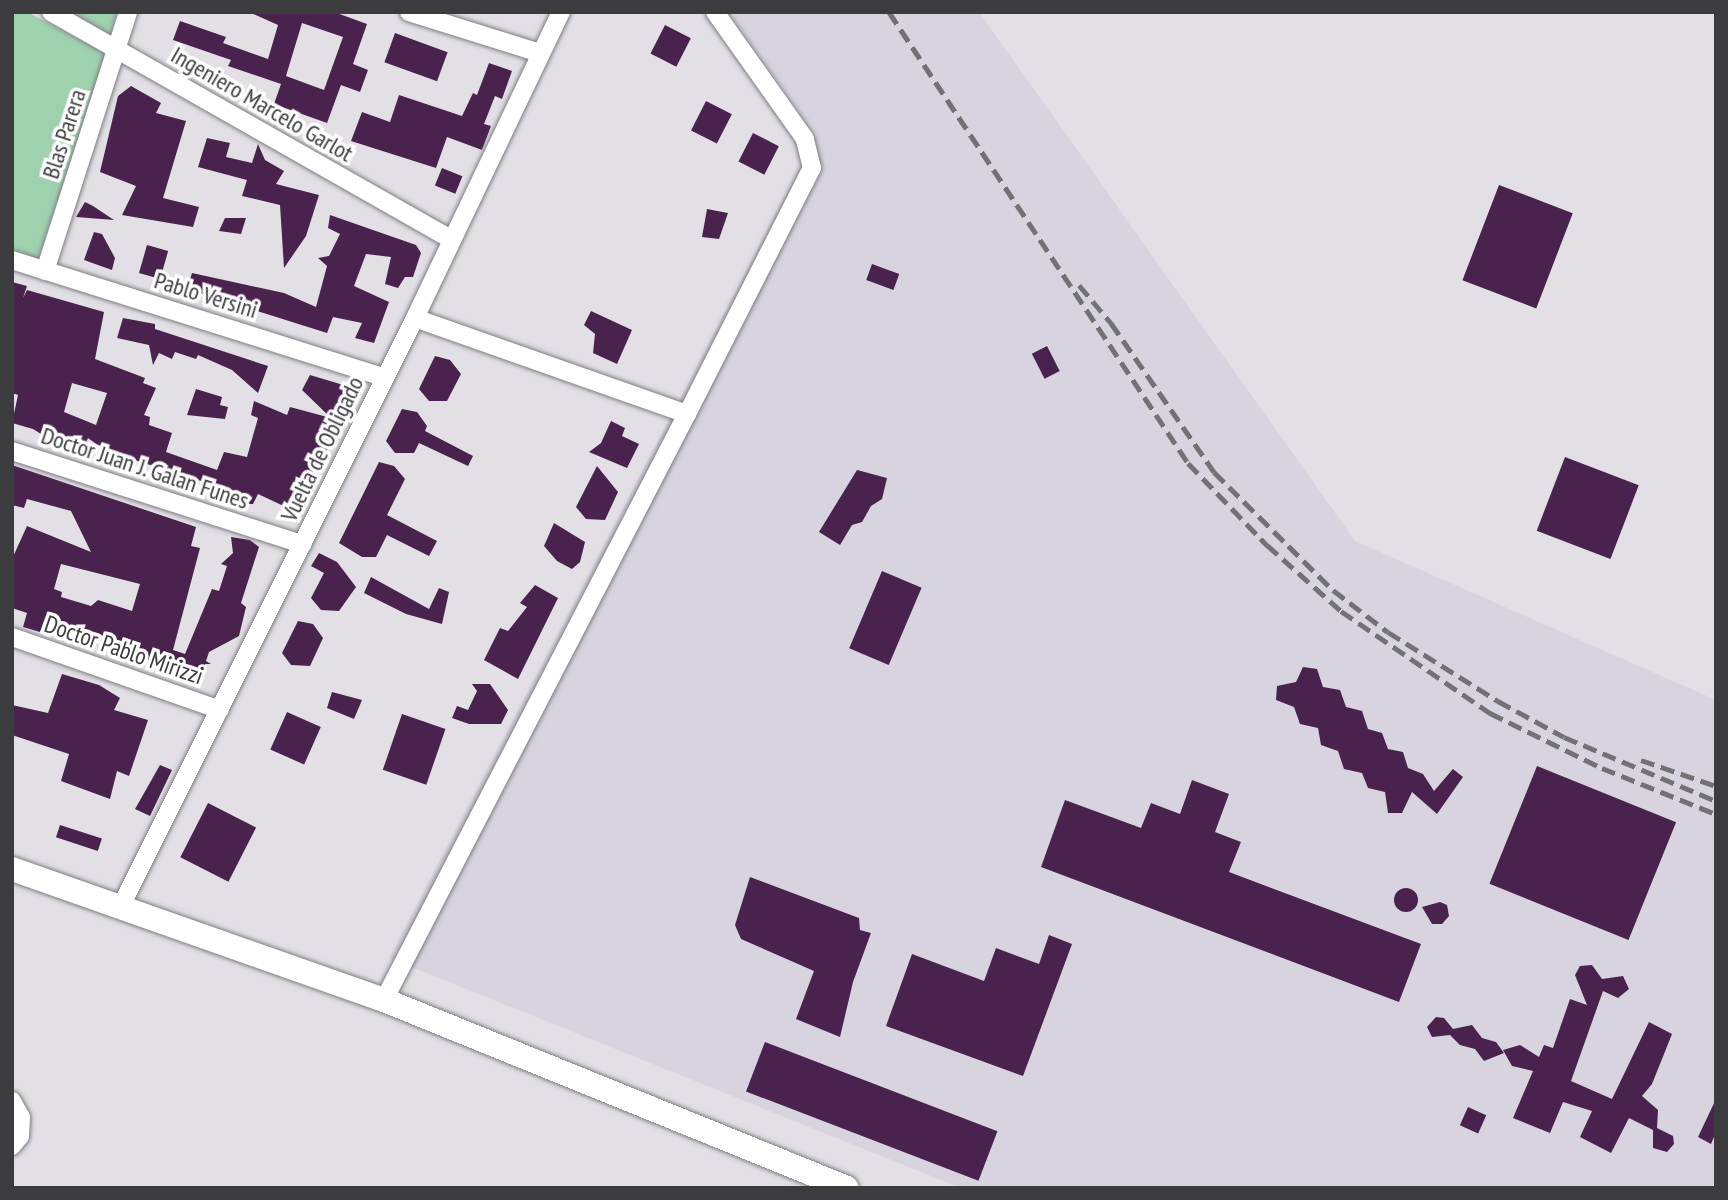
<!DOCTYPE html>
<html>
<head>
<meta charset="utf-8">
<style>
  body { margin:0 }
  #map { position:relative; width:1728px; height:1200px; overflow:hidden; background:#e2e0e5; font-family:"PT Sans Narrow",sans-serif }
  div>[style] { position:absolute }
  .built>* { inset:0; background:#d7d3df }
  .green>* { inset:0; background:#9fd1af }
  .building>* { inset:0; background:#49234d; transform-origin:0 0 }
  .round { border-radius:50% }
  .roads { filter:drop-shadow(0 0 2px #7e7d82) drop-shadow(0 0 2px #7e7d82) }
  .minor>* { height:18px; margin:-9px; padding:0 9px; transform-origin:9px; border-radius:9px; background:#fff }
  .secondary>* { height:24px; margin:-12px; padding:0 12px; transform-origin:12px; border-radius:12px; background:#fff }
  .rail>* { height:5px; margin-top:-2.5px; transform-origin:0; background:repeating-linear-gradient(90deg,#727275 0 14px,transparent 0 21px) }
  span { translate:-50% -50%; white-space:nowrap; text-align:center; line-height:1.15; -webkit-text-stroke:7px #fff; paint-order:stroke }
  .street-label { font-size:24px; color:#3c3c3e }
  .frame { position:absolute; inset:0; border:14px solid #3c3c3e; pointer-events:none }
</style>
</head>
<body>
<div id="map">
  <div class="built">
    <div style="clip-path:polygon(729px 12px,979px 12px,1355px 541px,1716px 700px,1716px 1188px,961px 1188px,389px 958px,817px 135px)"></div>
  </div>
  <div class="green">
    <div style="clip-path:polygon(12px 12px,27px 12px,107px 54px,38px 259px,12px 250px)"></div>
    <div style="clip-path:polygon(71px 12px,117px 12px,110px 35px)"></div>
  </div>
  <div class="building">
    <div style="clip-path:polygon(evenodd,249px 12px,334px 12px,367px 24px,353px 64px,368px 70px,360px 92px,341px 85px,327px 123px,274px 104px,281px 84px,228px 66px,231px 60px,173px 40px,180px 21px,226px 37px,223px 43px,268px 59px,278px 25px,249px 12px,302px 23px,343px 37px,324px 90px,286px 76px,302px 23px)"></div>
    <div style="left:665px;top:25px;width:29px;height:32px;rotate:27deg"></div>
    <div style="left:395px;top:33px;width:56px;height:31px;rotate:20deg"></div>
    <div style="clip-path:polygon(489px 63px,512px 71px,502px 99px,495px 96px,484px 124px,491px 126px,482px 150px,447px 137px,436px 168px,351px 141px,362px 112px,390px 122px,399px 95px,462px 116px,473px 93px,477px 95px)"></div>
    <div style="clip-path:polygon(131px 86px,161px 103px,156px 113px,186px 121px,163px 198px,199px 207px,193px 227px,122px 215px,136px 186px,100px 172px,118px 96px)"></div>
    <div style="left:706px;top:101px;width:29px;height:33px;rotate:27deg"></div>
    <div style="left:753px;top:133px;width:29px;height:32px;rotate:27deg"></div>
    <div style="clip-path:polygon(207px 138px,230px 143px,226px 157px,252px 163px,258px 144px,265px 160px,284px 171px,276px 184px,319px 195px,306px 236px,284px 268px,280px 205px,242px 196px,247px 180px,198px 167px)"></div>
    <div style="left:442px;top:168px;width:22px;height:19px;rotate:22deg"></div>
    <div style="left:1499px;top:185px;width:79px;height:102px;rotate:21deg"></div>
    <div style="clip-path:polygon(85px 202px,93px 206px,114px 220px,76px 217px)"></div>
    <div style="clip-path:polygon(707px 209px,728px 213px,719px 239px,702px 237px)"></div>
    <div style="clip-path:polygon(330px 215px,416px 245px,421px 253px,413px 277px,405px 277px,398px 288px,385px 284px,391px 257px,366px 254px,354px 286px,389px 302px,374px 343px,355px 338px,362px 323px,333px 317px,327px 333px,187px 289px,192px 273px,284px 293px,316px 307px,327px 266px,318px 258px,329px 256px,340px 234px,328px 228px)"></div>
    <div style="clip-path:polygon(225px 218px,246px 218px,241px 234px,219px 231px)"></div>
    <div style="clip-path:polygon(94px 232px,102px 234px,115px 258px,112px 270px,84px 260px)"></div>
    <div style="left:147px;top:245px;width:22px;height:29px;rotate:16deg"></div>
    <div style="left:872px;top:264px;width:29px;height:17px;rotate:20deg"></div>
    <div style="clip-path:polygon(evenodd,12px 282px,27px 286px,23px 298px,27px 290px,104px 312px,95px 359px,145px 378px,143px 383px,156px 388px,144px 415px,150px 417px,149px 425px,172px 433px,166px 452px,217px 470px,224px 452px,247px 457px,258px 418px,251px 415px,254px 401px,287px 415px,290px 407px,331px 418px,302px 390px,310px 375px,350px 387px,326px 453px,315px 465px,309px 486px,302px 483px,290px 509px,258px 494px,253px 504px,246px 504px,218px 492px,220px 487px,106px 451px,88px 438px,85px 445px,62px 436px,57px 444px,33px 429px,12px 423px,18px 395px,12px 393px,12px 282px,72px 383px,107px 393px,96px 425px,64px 412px,72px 383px)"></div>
    <div style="clip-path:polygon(591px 311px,632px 330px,617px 364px,593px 353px,595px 334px,584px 325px)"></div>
    <div style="clip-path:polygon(123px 318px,155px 324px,155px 329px,268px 366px,258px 393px,232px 370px,198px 355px,196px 359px,175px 352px,172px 359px,159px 353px,153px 365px,149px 345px,117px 338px)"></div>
    <div style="left:1047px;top:346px;width:28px;height:17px;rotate:63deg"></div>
    <div style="clip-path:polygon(435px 356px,450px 360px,461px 374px,447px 401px,429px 401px,419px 389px)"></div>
    <div style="clip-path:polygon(196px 389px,222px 397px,220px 405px,228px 407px,225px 419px,187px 415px)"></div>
    <div style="clip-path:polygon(402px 409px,417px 412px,427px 426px,425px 431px,473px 456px,468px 466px,419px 443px,414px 453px,395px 453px,386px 441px)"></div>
    <div style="clip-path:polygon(611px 421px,625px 428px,622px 436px,639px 444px,627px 468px,589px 452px,601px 443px)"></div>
    <div style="left:1565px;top:457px;width:79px;height:79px;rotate:21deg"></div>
    <div style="clip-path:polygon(379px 462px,394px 466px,405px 479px,387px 515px,437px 541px,429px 556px,387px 535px,376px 557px,362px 557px,339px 543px)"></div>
    <div style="clip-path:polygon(evenodd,12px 465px,196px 527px,191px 546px,200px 548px,173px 650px,185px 654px,212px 589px,219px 591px,227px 566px,221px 564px,233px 553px,231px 537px,250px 540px,259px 547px,241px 603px,246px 607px,239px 636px,209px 652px,206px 661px,211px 664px,205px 664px,200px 682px,170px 672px,172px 665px,148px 666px,148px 652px,112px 639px,110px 644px,44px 621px,40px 632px,23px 627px,27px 613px,12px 608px,12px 559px,27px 526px,91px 552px,71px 511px,27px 499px,24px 508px,12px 505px,12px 465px,61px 564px,140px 584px,132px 611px,98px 600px,91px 606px,61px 597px,62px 592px,54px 589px,61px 564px)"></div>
    <div style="clip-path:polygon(597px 466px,618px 492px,605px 520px,586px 519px,576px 507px)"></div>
    <div style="clip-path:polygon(857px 470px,887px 478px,882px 499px,871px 506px,862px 522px,852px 525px,840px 545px,819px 532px)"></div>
    <div style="clip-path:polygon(554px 523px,585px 542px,580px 562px,572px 569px,557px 561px,544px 546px)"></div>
    <div style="clip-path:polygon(319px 553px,337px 562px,356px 587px,339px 611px,321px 610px,311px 598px,324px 573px,311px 566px)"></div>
    <div style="left:882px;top:571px;width:43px;height:84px;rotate:23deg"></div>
    <div style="clip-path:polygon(371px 577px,429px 609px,439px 588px,449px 592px,442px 624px,406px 614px,364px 593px)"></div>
    <div style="clip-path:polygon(535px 585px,558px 598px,518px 679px,484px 660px,500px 628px,508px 631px,527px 607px,520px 603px)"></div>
    <div style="clip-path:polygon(298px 621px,313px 624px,323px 638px,310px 666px,291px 665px,282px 653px)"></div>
    <div style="clip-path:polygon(1303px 667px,1317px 669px,1323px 687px,1340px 690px,1346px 707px,1362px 711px,1368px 729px,1382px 733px,1388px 749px,1403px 752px,1408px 768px,1423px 774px,1434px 791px,1453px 769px,1463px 777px,1437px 814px,1412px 792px,1402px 813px,1388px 813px,1385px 792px,1368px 788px,1362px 773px,1344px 769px,1338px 751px,1321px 745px,1318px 728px,1300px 724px,1294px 707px,1276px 700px,1277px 686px,1296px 682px)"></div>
    <div style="clip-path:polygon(62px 674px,99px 685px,120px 698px,114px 710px,148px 720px,129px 776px,117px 771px,110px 799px,61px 781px,69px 754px,12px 735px,12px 705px,48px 713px)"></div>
    <div style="clip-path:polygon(472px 684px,490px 684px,508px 710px,501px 724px,469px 724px,452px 718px,457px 706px,468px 710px,477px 691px)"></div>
    <div style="clip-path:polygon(332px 692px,362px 700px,354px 719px,327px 708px)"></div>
    <div style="left:287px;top:712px;width:37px;height:41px;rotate:24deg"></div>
    <div style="left:402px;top:714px;width:46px;height:59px;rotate:19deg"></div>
    <div style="clip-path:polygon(160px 765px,172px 770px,150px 816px,135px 809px)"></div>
    <div style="left:1537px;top:766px;width:150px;height:127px;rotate:22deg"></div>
    <div style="clip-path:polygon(1192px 780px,1229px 794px,1215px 832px,1241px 842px,1229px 872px,1421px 944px,1399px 1002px,1041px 867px,1065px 800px,1141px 828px,1151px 803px,1180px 814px)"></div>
    <div style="left:208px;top:803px;width:54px;height:61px;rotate:27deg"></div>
    <div style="left:60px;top:825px;width:44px;height:13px;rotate:18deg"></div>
    <div style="clip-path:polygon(750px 877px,859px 918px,860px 930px,871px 933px,853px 982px,840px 1037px,796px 1019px,814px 971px,741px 939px,735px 925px)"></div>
    <div class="round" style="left:1394px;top:888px;width:24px;height:24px"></div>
    <div style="clip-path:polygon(1440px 902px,1447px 905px,1449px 916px,1442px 924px,1432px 924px,1422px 907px)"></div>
    <div style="clip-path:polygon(1049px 935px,1072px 944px,1023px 1076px,886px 1026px,912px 954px,984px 981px,996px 948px,1039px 964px)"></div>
    <div style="clip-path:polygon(1592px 965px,1602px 979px,1623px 976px,1629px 989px,1618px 998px,1603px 991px,1571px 1081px,1612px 1099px,1649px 1022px,1672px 1034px,1652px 1084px,1642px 1096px,1658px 1110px,1657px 1128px,1673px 1136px,1674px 1144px,1667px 1152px,1653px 1148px,1653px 1130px,1629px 1118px,1611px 1153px,1580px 1137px,1592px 1111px,1563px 1102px,1550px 1133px,1513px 1118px,1533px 1071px,1512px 1066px,1503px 1050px,1520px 1045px,1539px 1057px,1544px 1045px,1553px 1048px,1570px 999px,1587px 1005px,1575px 975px,1580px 966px)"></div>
    <div style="clip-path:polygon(1436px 1017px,1444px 1018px,1453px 1029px,1472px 1025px,1482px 1038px,1496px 1042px,1504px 1053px,1484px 1061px,1475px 1049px,1460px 1045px,1450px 1035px,1432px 1037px,1427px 1027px)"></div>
    <div style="left:765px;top:1042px;width:249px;height:53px;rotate:21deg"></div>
    <div style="clip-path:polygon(1716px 1099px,1716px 1132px,1711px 1144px,1698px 1137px)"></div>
    <div style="left:1468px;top:1107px;width:20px;height:20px;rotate:24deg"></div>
  </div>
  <div class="roads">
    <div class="minor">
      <div style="left:51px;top:12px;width:459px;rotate:29.6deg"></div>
      <div style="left:409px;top:12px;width:137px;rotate:17.4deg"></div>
      <div style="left:12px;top:260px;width:390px;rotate:17.5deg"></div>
      <div style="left:45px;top:271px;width:272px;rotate:-72.2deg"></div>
      <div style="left:687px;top:414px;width:276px;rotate:-63.1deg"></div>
      <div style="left:812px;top:168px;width:30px;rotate:-104deg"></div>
      <div style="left:805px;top:139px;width:156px;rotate:-125.3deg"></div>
      <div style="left:12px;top:451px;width:305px;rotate:17.8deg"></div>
      <div style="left:12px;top:637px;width:220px;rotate:19.3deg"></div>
      <div style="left:122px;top:904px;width:655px;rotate:-63.43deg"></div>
      <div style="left:415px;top:318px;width:339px;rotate:-64.5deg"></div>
      <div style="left:384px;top:1000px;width:660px;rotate:-62.66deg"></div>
      <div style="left:687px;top:414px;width:288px;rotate:-160.6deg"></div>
      <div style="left:12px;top:1101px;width:18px;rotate:61deg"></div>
      <div style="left:21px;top:1117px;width:19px;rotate:93deg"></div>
      <div style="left:20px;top:1136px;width:13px;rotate:129deg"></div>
    </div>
    <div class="secondary">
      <div style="left:12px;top:869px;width:394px;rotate:19.4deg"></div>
      <div style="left:384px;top:1000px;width:499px;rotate:22.1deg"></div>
    </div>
  </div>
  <div class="rail">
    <div style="left:889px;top:12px;width:541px;rotate:56.46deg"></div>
    <div style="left:1188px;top:463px;width:114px;rotate:46.1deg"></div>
    <div style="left:1267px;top:545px;width:99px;rotate:41.7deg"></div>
    <div style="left:1341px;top:611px;width:181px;rotate:34.4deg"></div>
    <div style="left:1490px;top:713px;width:125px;rotate:26.2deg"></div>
    <div style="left:1602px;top:768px;width:123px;rotate:22deg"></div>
    <div style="left:1079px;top:285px;width:50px;rotate:49.9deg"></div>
    <div style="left:1111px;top:323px;width:181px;rotate:55.3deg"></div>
    <div style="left:1214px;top:472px;width:168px;rotate:44.8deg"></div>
    <div style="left:1333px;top:590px;width:69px;rotate:37.4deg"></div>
    <div style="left:1388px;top:632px;width:130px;rotate:32.1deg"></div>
    <div style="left:1498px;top:701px;width:75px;rotate:28.6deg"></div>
    <div style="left:1564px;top:737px;width:165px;rotate:22.8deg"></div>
    <div style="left:1641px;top:760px;width:79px;rotate:19.1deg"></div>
  </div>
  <div class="street-label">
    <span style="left:262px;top:104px;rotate:30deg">Ingeniero Marcelo Garlot</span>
    <span style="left:64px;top:134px;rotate:-72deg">Blas Parera</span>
    <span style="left:206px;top:295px;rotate:17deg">Pablo Versini</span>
    <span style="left:322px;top:449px;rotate:-64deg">Vuelta de Obligado</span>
    <span style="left:145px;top:468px;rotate:18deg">Doctor Juan J. Galan Funes</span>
    <span style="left:124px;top:650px;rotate:19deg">Doctor Pablo Mirizzi</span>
  </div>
  <div class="frame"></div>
</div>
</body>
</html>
